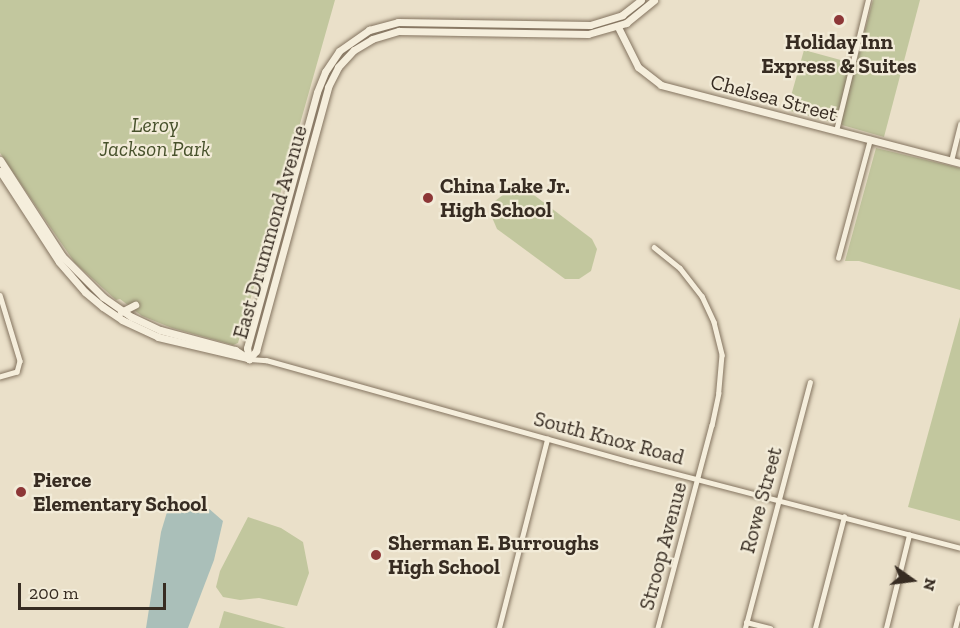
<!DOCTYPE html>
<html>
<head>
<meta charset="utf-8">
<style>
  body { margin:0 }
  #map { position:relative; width:960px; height:628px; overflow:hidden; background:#eae0c9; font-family:"Zilla Slab",serif }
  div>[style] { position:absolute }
  .green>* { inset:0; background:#c2c79e }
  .water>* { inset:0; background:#aabfb9 }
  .roads { filter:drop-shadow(0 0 2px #847460) drop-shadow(0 0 2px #847460) }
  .street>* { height:4.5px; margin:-2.25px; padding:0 2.25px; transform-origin:2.25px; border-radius:2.25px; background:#f5eedc }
  .secondary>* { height:7px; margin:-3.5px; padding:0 3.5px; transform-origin:3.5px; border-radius:3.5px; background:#f5eedc }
  .dots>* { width:16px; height:16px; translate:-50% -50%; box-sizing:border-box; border:3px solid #f2ebd8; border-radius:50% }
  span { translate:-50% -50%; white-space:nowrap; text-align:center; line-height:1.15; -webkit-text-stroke:4.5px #f2ebd8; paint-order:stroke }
  .poi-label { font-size:21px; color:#372c22; font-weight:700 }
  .left { translate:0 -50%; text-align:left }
  .street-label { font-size:21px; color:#372c22 }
  .park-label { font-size:21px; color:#47512b; font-style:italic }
  .north { position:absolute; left:882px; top:550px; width:60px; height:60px; -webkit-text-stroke:4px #f2ebd8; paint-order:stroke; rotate:104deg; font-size:16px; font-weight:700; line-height:24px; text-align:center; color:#372c22 }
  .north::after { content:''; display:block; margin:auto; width:21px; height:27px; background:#372c22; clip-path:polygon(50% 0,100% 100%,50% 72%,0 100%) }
  .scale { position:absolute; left:18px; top:583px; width:148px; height:27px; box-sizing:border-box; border:3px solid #372c22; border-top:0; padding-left:8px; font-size:18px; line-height:21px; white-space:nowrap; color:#372c22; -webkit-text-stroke:4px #f2ebd8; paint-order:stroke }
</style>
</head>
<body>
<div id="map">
  <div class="green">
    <div style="clip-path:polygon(0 0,335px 0,238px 343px,233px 345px,172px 328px,142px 316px,120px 299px,116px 300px,75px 263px,46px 221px,0 153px)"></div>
    <div style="clip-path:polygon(873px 0,920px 0,884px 137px,842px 125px,841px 120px)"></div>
    <div style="clip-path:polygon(804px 50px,848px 62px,851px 69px,836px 118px,828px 121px,787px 110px)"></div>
    <div style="clip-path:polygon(876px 148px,960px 168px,960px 290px,859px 261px,845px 261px)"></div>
    <div style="clip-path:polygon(512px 188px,526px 189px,592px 239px,597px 249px,591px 271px,579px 279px,565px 279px,497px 229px,491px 215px,495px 201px)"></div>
    <div style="clip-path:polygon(960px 317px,960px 521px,908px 507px)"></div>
    <div style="clip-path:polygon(248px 517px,281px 528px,303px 542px,309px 573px,297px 606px,259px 598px,240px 600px,223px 597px,216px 587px,220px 571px)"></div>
    <div style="clip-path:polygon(224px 611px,286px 628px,219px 628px)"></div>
  </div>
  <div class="water">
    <div style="clip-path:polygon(173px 501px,207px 507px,223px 521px,214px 560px,188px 628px,146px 628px,161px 532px,167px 512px)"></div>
  </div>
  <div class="roads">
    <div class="street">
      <div style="left:836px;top:131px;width:135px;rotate:-76.3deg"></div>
      <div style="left:951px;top:161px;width:38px;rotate:-76deg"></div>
      <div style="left:654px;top:247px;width:33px;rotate:39deg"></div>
      <div style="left:680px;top:268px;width:36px;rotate:52deg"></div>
      <div style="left:702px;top:296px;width:29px;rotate:65deg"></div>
      <div style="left:714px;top:322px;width:34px;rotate:76deg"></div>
      <div style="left:722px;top:355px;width:38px;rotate:95deg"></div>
      <div style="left:719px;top:393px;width:33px;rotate:102deg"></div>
      <div style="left:712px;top:425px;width:210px;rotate:104.9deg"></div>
      <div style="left:838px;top:258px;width:123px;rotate:-74.9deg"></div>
      <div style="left:0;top:295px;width:69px;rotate:73.1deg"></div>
      <div style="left:20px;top:361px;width:11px;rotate:105deg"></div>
      <div style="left:17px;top:372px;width:18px;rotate:164deg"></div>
      <div style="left:250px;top:359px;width:16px;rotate:4deg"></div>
      <div style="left:266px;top:360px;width:379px;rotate:15.6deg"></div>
      <div style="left:631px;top:462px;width:340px;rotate:14.6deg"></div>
      <div style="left:746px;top:622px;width:25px;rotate:14deg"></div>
      <div style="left:499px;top:628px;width:195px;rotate:-75.7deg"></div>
      <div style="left:745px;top:628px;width:254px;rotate:-75.2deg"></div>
      <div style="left:815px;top:628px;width:115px;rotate:-75.4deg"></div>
      <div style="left:886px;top:628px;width:96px;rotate:-76.1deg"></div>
      <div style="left:955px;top:628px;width:21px;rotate:-76deg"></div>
    </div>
    <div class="secondary">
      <div style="left:618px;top:27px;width:45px;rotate:63.4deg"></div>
      <div style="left:638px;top:67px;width:29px;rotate:38deg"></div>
      <div style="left:661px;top:85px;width:309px;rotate:14.6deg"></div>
      <div style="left:0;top:160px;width:114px;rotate:57.1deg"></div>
      <div style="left:62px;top:256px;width:58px;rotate:45deg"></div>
      <div style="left:103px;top:297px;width:35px;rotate:35deg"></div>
      <div style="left:132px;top:317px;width:31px;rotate:25deg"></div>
      <div style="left:160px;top:330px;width:78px;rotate:14.9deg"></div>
      <div style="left:235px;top:350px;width:17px;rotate:33deg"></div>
      <div style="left:0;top:171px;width:108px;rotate:57deg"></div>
      <div style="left:59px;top:262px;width:40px;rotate:49deg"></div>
      <div style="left:85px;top:292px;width:23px;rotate:40deg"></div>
      <div style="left:103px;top:307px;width:23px;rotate:34deg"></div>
      <div style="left:122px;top:320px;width:40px;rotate:25deg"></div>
      <div style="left:158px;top:337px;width:91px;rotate:13.3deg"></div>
      <div style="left:121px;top:312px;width:16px;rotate:-27deg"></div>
      <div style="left:249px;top:359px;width:11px;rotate:-49deg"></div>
      <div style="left:256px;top:351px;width:274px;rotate:-74.7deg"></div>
      <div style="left:328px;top:87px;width:22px;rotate:-63deg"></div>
      <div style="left:338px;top:67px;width:23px;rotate:-47deg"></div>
      <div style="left:354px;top:50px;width:21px;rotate:-31deg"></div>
      <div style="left:372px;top:39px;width:28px;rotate:-17deg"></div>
      <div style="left:399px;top:31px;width:189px;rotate:0.9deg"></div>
      <div style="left:588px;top:34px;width:40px;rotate:-16deg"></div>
      <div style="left:626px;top:23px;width:36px;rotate:-39deg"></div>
      <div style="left:249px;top:359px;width:11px;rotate:-100deg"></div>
      <div style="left:247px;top:348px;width:265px;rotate:-74.7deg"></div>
      <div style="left:317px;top:92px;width:22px;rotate:-68deg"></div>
      <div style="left:325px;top:72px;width:25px;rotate:-56deg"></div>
      <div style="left:339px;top:51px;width:37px;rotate:-35deg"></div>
      <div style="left:369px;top:30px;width:30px;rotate:-15deg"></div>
      <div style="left:398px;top:22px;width:192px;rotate:0.9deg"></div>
      <div style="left:590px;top:25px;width:34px;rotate:-17deg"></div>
      <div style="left:622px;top:15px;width:24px;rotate:-38deg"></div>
    </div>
  </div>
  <div class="dots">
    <div style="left:839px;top:20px;background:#8d3737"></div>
    <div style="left:428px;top:198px;background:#8d3737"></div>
    <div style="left:21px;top:492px;background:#8d3737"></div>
    <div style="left:376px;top:555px;background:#8d3737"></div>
  </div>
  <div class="poi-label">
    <span style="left:839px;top:54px">Holiday Inn<br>Express &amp; Suites</span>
    <span class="left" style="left:440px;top:198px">China Lake Jr.<br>High School</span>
    <span class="left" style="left:33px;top:492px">Pierce<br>Elementary School</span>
    <span class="left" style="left:388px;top:555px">Sherman E. Burroughs<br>High School</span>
  </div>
  <div class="street-label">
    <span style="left:774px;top:98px;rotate:15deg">Chelsea Street</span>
    <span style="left:270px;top:232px;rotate:-74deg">East Drummond Avenue</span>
    <span style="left:609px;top:438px;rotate:15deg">South Knox Road</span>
    <span style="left:761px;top:500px;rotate:-75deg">Rowe Street</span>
    <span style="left:663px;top:546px;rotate:-75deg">Stroop Avenue</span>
  </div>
  <div class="park-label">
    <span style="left:155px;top:137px">Leroy<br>Jackson Park</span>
  </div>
  <div class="north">N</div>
  <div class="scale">200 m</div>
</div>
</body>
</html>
